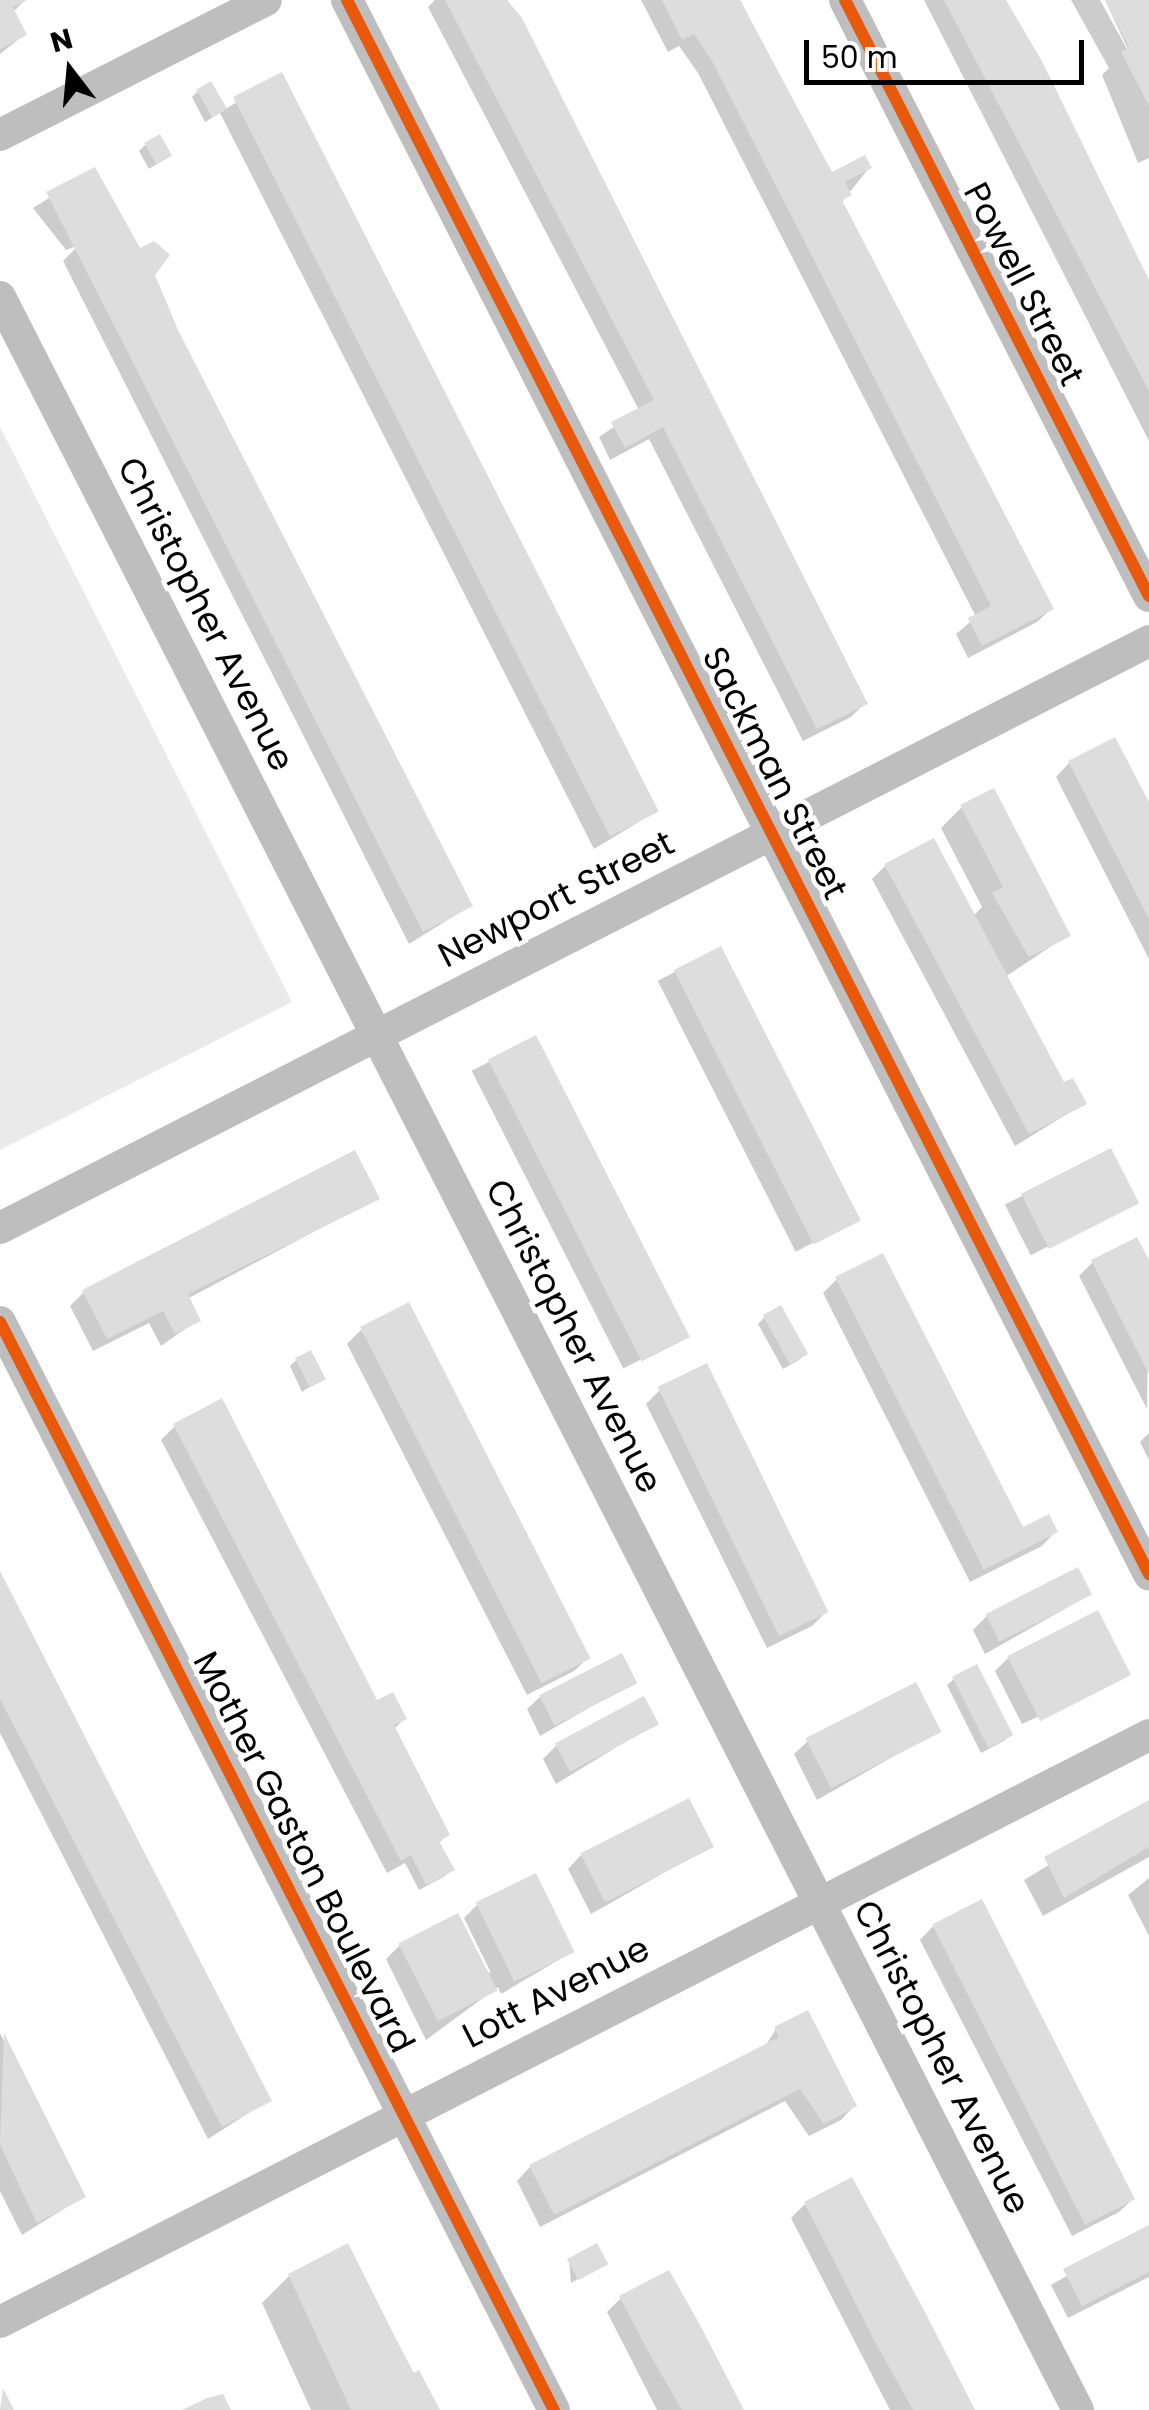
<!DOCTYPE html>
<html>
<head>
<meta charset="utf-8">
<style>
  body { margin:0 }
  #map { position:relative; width:1149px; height:2410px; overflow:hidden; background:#fff; font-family:Poppins,sans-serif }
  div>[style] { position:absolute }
  .green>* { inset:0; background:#eaeaea }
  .shadow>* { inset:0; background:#0003; transform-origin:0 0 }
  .building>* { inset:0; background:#ddd; transform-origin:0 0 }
  .street>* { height:32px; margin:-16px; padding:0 16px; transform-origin:16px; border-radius:16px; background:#bebebe }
  .cycleway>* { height:12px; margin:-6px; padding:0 6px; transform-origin:6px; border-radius:6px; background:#e8590c }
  span { translate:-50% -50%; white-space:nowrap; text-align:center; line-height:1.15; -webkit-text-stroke:9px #fff; paint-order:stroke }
  .street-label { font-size:35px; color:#000 }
  .north { position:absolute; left:20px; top:20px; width:100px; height:100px; -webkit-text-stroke:8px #fff; paint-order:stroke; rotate:344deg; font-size:28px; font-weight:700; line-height:40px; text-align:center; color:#000 }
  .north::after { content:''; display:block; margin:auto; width:35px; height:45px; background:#000; clip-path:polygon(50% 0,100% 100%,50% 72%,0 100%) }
  .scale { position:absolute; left:804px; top:40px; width:280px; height:45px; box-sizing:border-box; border:5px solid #000; border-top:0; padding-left:12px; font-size:30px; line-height:35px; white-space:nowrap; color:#000; -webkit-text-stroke:8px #fff; paint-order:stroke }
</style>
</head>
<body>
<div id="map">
  <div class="green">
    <div style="clip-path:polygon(0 427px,292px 1002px,0 1150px)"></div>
  </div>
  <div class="shadow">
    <div style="clip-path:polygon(0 0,25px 0,13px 12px,24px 35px,0 54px)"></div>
    <div style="clip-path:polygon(435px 0,504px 0,865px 703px,851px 717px,803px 741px,649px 439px,610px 460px,599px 437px,639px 410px,428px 7px)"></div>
    <div style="clip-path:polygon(641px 0,740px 0,830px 176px,869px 168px,841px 203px,1051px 609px,1037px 622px,968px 658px,956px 634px,976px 617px,698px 73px,679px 46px,668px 52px)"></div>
    <div style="clip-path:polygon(924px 0,1004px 0,1149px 285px,1149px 441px)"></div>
    <div style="clip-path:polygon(1071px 0,1100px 0,1133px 60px,1105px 0,1149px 0,1149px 158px,1138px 163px,1102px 75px,1109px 68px)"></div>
    <div style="clip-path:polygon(281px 75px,655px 812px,594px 849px,220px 113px,205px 122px,192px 97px,198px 91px,224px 110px)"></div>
    <div style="clip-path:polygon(146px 144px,169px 156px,149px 169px,139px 151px)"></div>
    <div style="clip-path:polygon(94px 170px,470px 906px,409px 944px,63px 261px,79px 245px,66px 250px,33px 208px)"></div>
    <div style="clip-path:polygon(1069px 763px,1149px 808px,1149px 959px,1056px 777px)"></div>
    <div style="clip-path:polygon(962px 807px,1068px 935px,1005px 977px,1063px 1085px,1083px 1104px,1015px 1146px,872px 879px,885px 866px,973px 916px,982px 907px,941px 828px)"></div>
    <div style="left:720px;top:949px;width:304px;height:70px;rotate:63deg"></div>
    <div style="left:534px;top:1039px;width:334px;height:70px;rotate:63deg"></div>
    <div style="left:1110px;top:1151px;width:57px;height:118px;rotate:63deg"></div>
    <div style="clip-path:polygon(377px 1198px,187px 1299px,198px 1320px,161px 1346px,149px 1323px,93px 1351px,70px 1306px,84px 1292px)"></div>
    <div style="clip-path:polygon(1093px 1262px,1149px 1265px,1147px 1409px,1079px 1276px)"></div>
    <div style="clip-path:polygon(837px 1279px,1022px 1530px,1055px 1532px,1042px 1546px,970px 1582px,823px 1293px)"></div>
    <div style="clip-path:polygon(764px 1318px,805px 1354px,799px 1360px,783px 1369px,758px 1324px)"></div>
    <div style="clip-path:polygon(361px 1330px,588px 1658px,574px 1671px,527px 1695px,347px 1344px)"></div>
    <div style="clip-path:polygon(296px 1360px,323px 1378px,302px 1392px,290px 1366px)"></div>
    <div style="clip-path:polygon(660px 1390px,826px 1612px,812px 1626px,767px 1648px,646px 1404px)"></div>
    <div style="clip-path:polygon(175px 1426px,376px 1703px,404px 1719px,394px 1729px,447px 1834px,438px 1844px,452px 1869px,445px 1876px,419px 1890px,405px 1863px,387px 1873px,161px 1440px)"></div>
    <div style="clip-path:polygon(1149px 1433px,1149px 1460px,1140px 1442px)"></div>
    <div style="clip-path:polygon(0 1576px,269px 2100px,208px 2139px,0 1733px)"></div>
    <div style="clip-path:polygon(1089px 1595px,985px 1654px,973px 1630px,987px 1616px)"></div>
    <div style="clip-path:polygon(1009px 1657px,1128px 1675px,1022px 1724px,995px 1671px)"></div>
    <div style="clip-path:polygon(954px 1679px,1010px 1735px,1004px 1741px,981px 1753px,947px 1685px)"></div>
    <div style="clip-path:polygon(634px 1682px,540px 1736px,527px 1709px,541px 1696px)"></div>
    <div style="clip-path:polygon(656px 1723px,556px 1784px,543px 1759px,557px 1745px)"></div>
    <div style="clip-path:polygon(938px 1731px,817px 1800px,794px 1754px,808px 1741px)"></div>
    <div style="clip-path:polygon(1149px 1804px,1149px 1857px,1043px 1916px,1024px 1880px)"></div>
    <div style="clip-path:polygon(711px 1846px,591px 1914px,568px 1869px,581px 1855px)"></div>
    <div style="clip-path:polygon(1149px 1878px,1149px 1936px,1128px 1895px)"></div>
    <div style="clip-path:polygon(478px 1904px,572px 1952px,501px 1994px,498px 1987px,426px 2040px,386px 1959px,400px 1945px,491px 1973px,464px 1918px)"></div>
    <div style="clip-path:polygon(933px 1926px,1133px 2199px,1119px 2212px,1072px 2236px,920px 1940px)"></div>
    <div style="clip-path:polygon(776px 2029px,854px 2106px,841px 2120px,809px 2136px,785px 2101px,540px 2227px,517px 2181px,530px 2167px,764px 2048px)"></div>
    <div style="clip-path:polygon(0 2033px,83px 2197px,22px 2235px,0 2191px)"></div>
    <div style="clip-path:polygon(805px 2204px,969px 2410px,890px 2410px,791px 2218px)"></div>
    <div style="clip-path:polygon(1149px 2228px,1149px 2277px,1068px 2318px,1051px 2285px)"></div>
    <div style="clip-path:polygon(347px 2246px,433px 2410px,311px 2410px,262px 2303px,289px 2276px)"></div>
    <div style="clip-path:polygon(569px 2260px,604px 2263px,571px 2283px)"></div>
    <div style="clip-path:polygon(621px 2298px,738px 2410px,657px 2410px,607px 2312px)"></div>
  </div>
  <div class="building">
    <div style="clip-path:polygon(0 0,27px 0,13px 7px,27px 35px,0 49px)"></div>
    <div style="clip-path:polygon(445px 0,507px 0,522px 18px,868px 704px,817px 729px,663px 427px,625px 448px,611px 422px,654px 400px)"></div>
    <div style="clip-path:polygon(662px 0,740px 0,832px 172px,865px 155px,872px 168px,845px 182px,852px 195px,842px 200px,1054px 609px,982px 646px,968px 618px,991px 606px,711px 59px,694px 34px,682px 40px)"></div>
    <div style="clip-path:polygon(944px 0,1006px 0,1043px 63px,1149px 280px,1149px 391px)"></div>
    <div style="clip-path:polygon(1105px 0,1149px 0,1149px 106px,1121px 52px,1129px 48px)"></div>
    <div style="left:282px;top:72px;width:830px;height:55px;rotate:63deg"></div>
    <div style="left:211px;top:81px;width:32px;height:17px;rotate:60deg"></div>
    <div style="left:160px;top:134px;width:25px;height:18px;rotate:61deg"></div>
    <div style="clip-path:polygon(95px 167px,140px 248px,154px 241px,170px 255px,155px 275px,179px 332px,473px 906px,423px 932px,46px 192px)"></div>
    <div style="clip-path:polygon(1115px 737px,1149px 802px,1149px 919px,1068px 761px)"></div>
    <div style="clip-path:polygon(994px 788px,1071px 936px,1029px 957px,992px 893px,1003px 887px,960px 805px)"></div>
    <div style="clip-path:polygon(934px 838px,1064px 1082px,1073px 1078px,1087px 1104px,1029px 1134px,884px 864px)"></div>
    <div style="left:721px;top:946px;width:308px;height:53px;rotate:63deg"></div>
    <div style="left:536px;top:1035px;width:339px;height:54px;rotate:63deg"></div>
    <div style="left:1111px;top:1148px;width:62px;height:101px;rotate:63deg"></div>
    <div style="clip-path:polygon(355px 1150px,380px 1199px,188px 1294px,201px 1321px,175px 1334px,163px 1311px,107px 1339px,82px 1290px)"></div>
    <div style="clip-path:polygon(1137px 1237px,1149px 1260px,1149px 1374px,1091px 1260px)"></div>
    <div style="clip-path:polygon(883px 1253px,1023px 1527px,1049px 1514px,1058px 1532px,984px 1570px,835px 1277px)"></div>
    <div style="left:409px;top:1302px;width:400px;height:55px;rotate:63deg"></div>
    <div style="left:781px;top:1305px;width:56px;height:21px;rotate:61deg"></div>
    <div style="left:311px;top:1350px;width:33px;height:18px;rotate:63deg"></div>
    <div style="left:707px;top:1363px;width:277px;height:55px;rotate:64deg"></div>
    <div style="clip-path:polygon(222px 1398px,377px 1700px,393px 1692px,407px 1719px,394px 1725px,450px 1835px,439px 1841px,455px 1870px,426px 1885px,411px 1855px,401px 1861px,173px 1424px)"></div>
    <div style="left:1078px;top:1567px;width:31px;height:104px;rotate:63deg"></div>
    <div style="clip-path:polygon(0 1571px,272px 2101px,222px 2127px,0 1699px)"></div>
    <div style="left:1098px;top:1610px;width:73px;height:102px;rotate:63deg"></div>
    <div style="left:622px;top:1653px;width:34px;height:93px;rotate:63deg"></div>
    <div style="left:977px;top:1664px;width:80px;height:28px;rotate:63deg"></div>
    <div style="left:916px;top:1682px;width:56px;height:124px;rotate:63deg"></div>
    <div style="left:644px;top:1696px;width:32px;height:101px;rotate:62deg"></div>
    <div style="left:689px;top:1798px;width:55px;height:122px;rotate:63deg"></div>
    <div style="clip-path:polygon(1149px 1800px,1149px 1847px,1064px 1898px,1044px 1857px)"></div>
    <div style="left:536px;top:1873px;width:88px;height:67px;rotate:64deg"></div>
    <div style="left:982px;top:1899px;width:337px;height:56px;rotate:63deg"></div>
    <div style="left:458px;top:1913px;width:87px;height:67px;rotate:63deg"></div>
    <div style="clip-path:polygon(808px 2010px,857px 2106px,824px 2124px,800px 2089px,554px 2215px,529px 2165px,779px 2037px,774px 2027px)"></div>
    <div style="clip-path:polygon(4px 2033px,86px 2197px,37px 2223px,0 2145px)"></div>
    <div style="clip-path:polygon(852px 2177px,925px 2312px,975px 2410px,913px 2410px,873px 2338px,804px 2202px)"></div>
    <div style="clip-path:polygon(1149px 2225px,1149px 2272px,1082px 2306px,1063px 2269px)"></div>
    <div style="clip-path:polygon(348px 2243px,413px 2373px,419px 2370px,440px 2410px,351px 2410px,288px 2274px)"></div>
    <div style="left:597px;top:2243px;width:24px;height:34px;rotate:62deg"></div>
    <div style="clip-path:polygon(669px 2270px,700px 2325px,744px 2410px,682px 2410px,648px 2351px,619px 2296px)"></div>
    <div style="clip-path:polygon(3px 2389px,5px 2392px,14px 2410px,0 2410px)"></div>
    <div style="clip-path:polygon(223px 2394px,231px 2410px,182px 2410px,207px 2398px)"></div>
  </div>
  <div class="street">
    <div style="left:347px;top:0;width:1767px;rotate:63deg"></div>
    <div style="left:845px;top:0;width:669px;rotate:62.98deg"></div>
    <div style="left:0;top:135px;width:298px;rotate:-26.9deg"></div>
    <div style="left:0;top:297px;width:2372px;rotate:62.97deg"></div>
    <div style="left:0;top:1228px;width:1290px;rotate:-27.06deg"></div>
    <div style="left:0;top:1322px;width:1221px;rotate:63.02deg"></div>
    <div style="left:0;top:2322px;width:1290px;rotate:-27.06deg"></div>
  </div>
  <div class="cycleway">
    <div style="left:347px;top:0;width:1767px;rotate:63deg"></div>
    <div style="left:845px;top:0;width:669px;rotate:62.98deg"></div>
    <div style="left:0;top:1322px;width:1221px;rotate:63.02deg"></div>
  </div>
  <div class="street-label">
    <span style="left:1024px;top:284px;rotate:63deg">Powell Street</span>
    <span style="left:206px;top:614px;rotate:63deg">Christopher Avenue</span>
    <span style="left:775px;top:773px;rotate:63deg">Sackman Street</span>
    <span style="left:556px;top:899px;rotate:-27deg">Newport Street</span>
    <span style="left:574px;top:1336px;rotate:63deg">Christopher Avenue</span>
    <span style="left:304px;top:1852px;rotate:63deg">Mother Gaston Boulevard</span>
    <span style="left:556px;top:1992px;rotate:-27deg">Lott Avenue</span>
    <span style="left:942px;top:2057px;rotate:63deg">Christopher Avenue</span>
  </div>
  <div class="north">N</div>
  <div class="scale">50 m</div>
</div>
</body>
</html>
